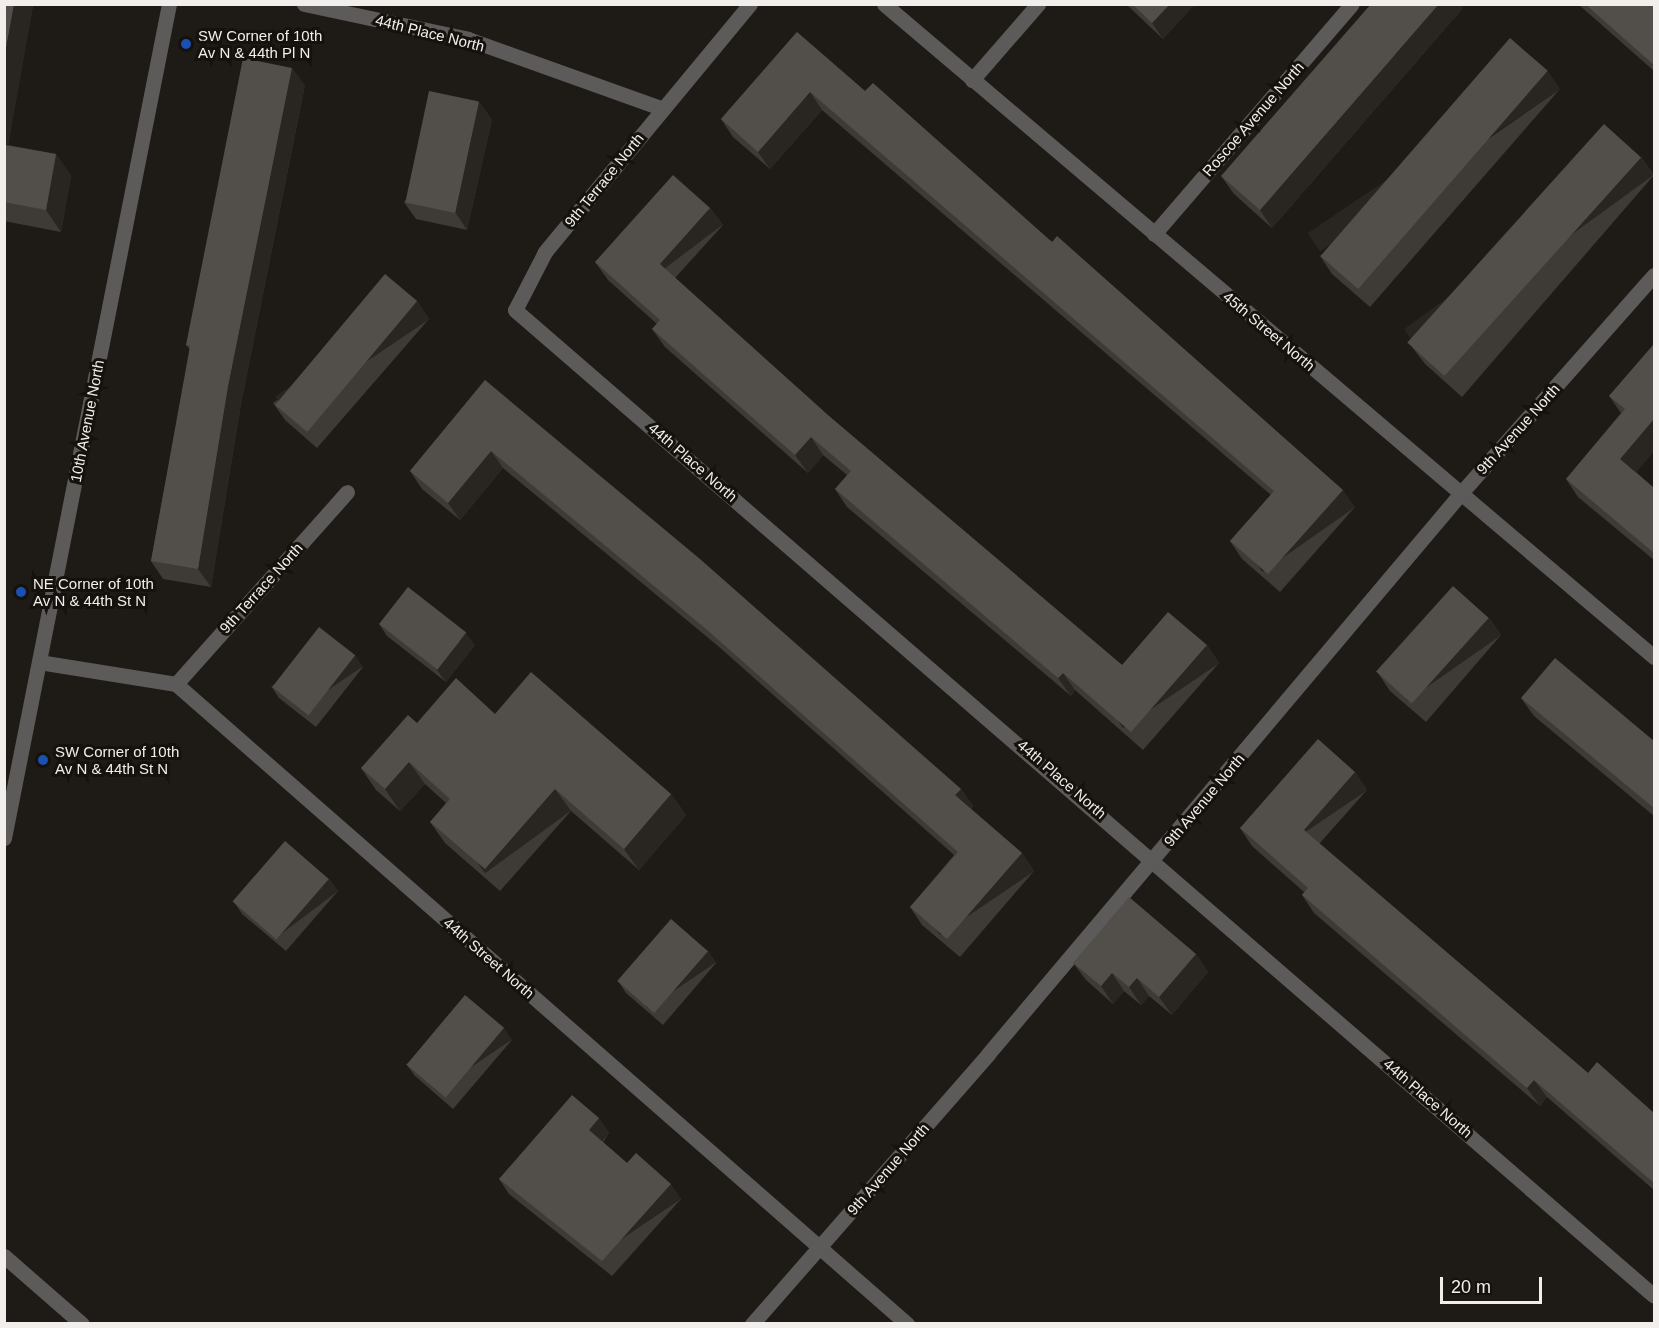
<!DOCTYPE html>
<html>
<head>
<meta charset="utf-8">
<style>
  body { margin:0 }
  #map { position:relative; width:1659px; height:1328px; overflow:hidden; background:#1e1a15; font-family:Helvetica,sans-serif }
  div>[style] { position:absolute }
  .minor>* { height:15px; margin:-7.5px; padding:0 7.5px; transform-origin:7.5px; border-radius:7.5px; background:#5d5a5a }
  .wall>* { inset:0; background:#3e3b36 }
  .shaded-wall>* { inset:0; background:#292520; transform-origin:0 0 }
  .building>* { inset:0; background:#524e49; transform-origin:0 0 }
  .dots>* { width:16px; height:16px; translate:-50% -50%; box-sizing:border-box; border:3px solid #15110d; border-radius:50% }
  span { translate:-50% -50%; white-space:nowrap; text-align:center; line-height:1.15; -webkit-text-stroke:6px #15110d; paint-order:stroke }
  .street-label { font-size:15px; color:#f1eeeb }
  .poi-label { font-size:15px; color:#f1eeeb }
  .left { translate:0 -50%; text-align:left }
  .frame { position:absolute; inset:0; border:6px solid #f1eeeb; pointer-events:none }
  .scale { position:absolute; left:1440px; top:1277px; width:102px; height:27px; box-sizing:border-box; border:3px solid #f1eeeb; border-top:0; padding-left:8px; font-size:18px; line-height:21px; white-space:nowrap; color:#f1eeeb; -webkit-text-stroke:4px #15110d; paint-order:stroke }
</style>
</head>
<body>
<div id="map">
  <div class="minor">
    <div style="left:304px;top:4px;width:168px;rotate:12deg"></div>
    <div style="left:468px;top:39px;width:207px;rotate:19.7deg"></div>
    <div style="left:750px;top:4px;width:322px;rotate:129.6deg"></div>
    <div style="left:545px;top:252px;width:65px;rotate:117.3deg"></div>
    <div style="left:515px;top:310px;width:1506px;rotate:40.88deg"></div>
    <div style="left:884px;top:4px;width:1010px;rotate:40.3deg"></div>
    <div style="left:972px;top:80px;width:101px;rotate:-49deg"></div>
    <div style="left:1154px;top:234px;width:303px;rotate:-49.3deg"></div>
    <div style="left:39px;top:662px;width:139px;rotate:9.1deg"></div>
    <div style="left:176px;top:684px;width:972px;rotate:41.2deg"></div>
    <div style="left:176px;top:684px;width:257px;rotate:-48.3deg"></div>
    <div style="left:4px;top:838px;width:850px;rotate:-78.81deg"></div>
    <div style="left:4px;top:1256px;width:103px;rotate:41.1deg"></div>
    <div style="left:752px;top:1324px;width:359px;rotate:-48.8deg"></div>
    <div style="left:988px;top:1054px;width:734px;rotate:-49.86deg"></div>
    <div style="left:1461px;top:493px;width:291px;rotate:-48.5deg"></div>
  </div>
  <div class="wall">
    <div style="clip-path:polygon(4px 4px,33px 5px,8px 145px,56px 154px,71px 176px,61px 232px,4px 221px)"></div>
    <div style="clip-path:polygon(1126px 4px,1195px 4px,1163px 39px)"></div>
    <div style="clip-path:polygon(1578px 4px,1654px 4px,1654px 71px)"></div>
    <div style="clip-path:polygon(1463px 8px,1272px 228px,1234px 194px,1221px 176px)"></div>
    <div style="clip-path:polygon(797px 32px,865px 91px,1052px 242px,1355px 507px,1280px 592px,1242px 559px,1230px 541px,1271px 495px,822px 110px,770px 169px,733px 137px,721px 119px)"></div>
    <div style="clip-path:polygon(305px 85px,241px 404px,211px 587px,163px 579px,151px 561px,190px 350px,186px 345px)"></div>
    <div style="clip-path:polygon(1560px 89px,1370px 307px,1332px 274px,1320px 256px)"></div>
    <div style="clip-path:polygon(479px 102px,492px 120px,467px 230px,416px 219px,404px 202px)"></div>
    <div style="clip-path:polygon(1641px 157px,1654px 175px,1462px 397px,1425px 364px,1412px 347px)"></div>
    <div style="clip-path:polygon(710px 208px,723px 225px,675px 278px,829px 416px,1122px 665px,1207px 645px,1219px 663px,1143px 750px,1075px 690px,1071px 696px,847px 507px,835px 489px,847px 475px,823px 455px,808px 473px,665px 347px,652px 329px,657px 324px,608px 280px,595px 262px)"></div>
    <div style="clip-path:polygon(417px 301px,429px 319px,317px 448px,285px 420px,273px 403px)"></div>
    <div style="clip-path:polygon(1654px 344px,1654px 451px,1636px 472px,1654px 488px,1654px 560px,1578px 497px,1566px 479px,1621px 413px,1609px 396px)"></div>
    <div style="clip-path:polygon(485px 380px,961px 789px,973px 806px,971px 809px,1022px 853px,1034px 871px,960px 957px,922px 925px,910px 907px,954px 855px,718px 646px,503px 468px,460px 520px,422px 489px,410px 471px)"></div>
    <div style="clip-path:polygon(1489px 618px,1501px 635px,1426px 722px,1390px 691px,1378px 673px)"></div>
    <div style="clip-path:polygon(379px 624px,475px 645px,446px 682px,387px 636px)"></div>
    <div style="clip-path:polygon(363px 667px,316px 727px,279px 698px,271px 686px)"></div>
    <div style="clip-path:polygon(1521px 698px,1654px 741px,1654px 816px,1534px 716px)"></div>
    <div style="clip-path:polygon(495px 714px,671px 794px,686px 815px,639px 870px,571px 811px,500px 891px,445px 843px,430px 822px,446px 803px,425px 784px,400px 811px,376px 790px,361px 768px,417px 723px)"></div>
    <div style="clip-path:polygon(1355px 772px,1367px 790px,1319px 844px,1588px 1073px,1654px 1113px,1654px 1190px,1547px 1097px,1540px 1106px,1314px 913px,1302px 895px,1304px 892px,1252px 846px,1240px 828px)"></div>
    <div style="clip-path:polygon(329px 879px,338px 891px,286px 951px,242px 914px,234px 902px)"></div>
    <div style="clip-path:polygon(708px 951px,716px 963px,663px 1025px,626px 993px,618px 981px)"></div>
    <div style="clip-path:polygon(1196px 954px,1208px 972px,1172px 1015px,1149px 996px,1141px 1005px,1124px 991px,1113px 1004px,1086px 980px,1073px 963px)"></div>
    <div style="clip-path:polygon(512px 1040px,453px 1109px,415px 1076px,406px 1064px)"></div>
    <div style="clip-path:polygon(599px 1118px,609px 1133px,603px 1142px,627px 1163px,681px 1199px,612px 1276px,509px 1194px,499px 1179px)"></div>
  </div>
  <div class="shaded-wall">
    <div style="clip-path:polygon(14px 4px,33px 4px,33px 5px,5px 164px,4px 58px)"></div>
    <div style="clip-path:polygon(1170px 4px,1195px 4px,1163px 39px,1152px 23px)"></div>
    <div style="clip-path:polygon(1439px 4px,1461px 4px,1463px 8px,1272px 228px,1260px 210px)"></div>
    <div style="clip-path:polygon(292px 68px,305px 85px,241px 404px,211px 587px,198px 569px,228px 386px)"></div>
    <div style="left:1548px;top:71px;width:22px;height:290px;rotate:56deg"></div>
    <div style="clip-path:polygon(810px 92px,822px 110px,770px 169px,758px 152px)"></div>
    <div style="clip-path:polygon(479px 102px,492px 120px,467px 230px,455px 212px)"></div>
    <div style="clip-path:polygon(56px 154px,71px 176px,61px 232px,46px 210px)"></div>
    <div style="left:1641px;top:157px;width:22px;height:293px;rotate:54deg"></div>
    <div style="left:710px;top:208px;width:21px;height:75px;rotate:53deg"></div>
    <div style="left:417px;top:301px;width:22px;height:171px;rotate:56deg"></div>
    <div style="clip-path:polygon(1654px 419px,1654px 451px,1632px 477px,1620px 459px)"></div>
    <div style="clip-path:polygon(811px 437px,823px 455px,808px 473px,795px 455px)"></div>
    <div style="clip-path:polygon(491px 451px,503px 468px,460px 520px,448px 503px)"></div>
    <div style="left:1343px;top:490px;width:21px;height:113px;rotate:55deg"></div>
    <div style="left:1489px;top:618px;width:21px;height:114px;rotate:55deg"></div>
    <div style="clip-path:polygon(466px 633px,475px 645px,446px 682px,437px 670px)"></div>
    <div style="left:1207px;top:645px;width:22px;height:116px;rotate:56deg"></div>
    <div style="left:355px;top:655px;width:14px;height:76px;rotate:56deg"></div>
    <div style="clip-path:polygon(1063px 673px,1075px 690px,1071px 696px,1058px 678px)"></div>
    <div style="clip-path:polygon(409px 762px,425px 784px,400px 811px,385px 789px)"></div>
    <div style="left:1355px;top:772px;width:22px;height:77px;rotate:56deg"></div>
    <div style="left:555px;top:789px;width:27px;height:106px;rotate:54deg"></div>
    <div style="clip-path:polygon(961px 789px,973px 806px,967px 813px,955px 795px)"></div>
    <div style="clip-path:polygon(671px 794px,686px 815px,639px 870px,624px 849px)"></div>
    <div style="left:1022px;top:853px;width:22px;height:114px;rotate:56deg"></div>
    <div style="left:329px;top:879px;width:15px;height:79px;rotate:53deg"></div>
    <div style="left:708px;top:951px;width:14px;height:82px;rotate:56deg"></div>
    <div style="clip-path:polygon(1196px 954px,1208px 972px,1172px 1015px,1159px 997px)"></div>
    <div style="clip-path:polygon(1112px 973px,1124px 991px,1113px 1004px,1101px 986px)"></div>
    <div style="clip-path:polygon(1137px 978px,1149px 996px,1141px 1005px,1129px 987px)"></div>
    <div style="left:504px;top:1028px;width:14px;height:91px;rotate:56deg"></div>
    <div style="clip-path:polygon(1534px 1080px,1547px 1097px,1540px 1106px,1527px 1088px)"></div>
    <div style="clip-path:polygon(599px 1118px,609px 1133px,599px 1145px,589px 1130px)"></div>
    <div style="left:671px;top:1184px;width:18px;height:103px;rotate:56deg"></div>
  </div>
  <div class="building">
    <div style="clip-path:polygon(4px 4px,14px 4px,4px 58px)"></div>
    <div style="clip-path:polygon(1132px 4px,1170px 4px,1152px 23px)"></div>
    <div style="clip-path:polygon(1371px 4px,1439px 4px,1260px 210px,1221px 176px)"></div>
    <div style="clip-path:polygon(1585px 4px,1654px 4px,1654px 65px)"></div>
    <div style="clip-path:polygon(797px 32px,865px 91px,873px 83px,1052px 242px,1057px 236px,1343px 490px,1268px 574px,1230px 541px,1274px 491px,810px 92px,758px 152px,721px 119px)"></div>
    <div style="left:1510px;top:38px;width:50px;height:289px;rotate:41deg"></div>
    <div style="clip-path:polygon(243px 58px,292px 68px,228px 386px,198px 569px,151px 561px,190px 346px,186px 345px)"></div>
    <div style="left:429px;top:91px;width:51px;height:114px;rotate:12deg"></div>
    <div style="left:1604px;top:124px;width:50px;height:294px;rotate:42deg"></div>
    <div style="clip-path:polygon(4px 145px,56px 154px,46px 210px,4px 202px)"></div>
    <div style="clip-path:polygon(673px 175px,710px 208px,660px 264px,829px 416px,1122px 665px,1168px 612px,1207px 645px,1131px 732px,1063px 673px,1058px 678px,835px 489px,851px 471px,811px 437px,795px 455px,652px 329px,660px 320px,595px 262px)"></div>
    <div style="left:385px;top:274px;width:42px;height:171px;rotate:40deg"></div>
    <div style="clip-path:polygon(1654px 344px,1654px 419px,1620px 459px,1654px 488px,1654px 553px,1566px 479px,1625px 409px,1609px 396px)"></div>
    <div style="clip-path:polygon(485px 380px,700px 559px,961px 789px,955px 795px,1022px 853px,947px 939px,910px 907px,958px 852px,706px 629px,491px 451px,448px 503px,410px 471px)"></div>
    <div style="left:1453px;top:586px;width:48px;height:115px;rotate:42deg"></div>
    <div style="left:408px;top:587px;width:74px;height:47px;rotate:38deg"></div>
    <div style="left:319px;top:627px;width:46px;height:76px;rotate:38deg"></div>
    <div style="clip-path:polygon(1555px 658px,1654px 741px,1654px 808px,1521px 698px)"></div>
    <div style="clip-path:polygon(531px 672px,671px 794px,624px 849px,555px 789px,485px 869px,430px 822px,450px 799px,409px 762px,385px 789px,361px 768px,408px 715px,417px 723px,456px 678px,495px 714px)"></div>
    <div style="clip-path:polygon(1318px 739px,1355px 772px,1304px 830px,1588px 1073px,1597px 1062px,1654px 1113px,1654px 1183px,1534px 1080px,1527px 1088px,1302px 895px,1308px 888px,1240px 828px)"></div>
    <div style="left:285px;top:841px;width:58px;height:80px;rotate:41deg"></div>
    <div style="clip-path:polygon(1129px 897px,1196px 954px,1159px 997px,1137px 978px,1129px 987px,1112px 973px,1101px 986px,1073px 963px)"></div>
    <div style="left:671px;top:919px;width:49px;height:82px;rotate:41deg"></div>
    <div style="left:465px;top:995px;width:51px;height:91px;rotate:40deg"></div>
    <div style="clip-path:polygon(572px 1095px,599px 1118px,589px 1130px,627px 1163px,636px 1153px,671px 1184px,602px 1261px,499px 1179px)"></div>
  </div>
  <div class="dots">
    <div style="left:186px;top:44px;background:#1a4fb4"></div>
    <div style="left:21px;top:592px;background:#1a4fb4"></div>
    <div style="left:43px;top:760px;background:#1a4fb4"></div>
  </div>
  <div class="street-label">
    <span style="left:430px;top:33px;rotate:14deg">44th Place North</span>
    <span style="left:1253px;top:119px;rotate:-49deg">Roscoe Avenue North</span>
    <span style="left:604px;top:180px;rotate:-51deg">9th Terrace North</span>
    <span style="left:1269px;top:331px;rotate:40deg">45th Street North</span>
    <span style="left:87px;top:421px;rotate:-79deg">10th Avenue North</span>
    <span style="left:1518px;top:429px;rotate:-48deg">9th Avenue North</span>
    <span style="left:693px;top:462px;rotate:41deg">44th Place North</span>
    <span style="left:261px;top:588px;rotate:-48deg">9th Terrace North</span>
    <span style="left:1062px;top:779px;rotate:41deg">44th Place North</span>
    <span style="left:1204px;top:800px;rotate:-50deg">9th Avenue North</span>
    <span style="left:489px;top:958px;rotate:41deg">44th Street North</span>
    <span style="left:1428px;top:1098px;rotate:41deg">44th Place North</span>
    <span style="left:888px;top:1169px;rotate:-49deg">9th Avenue North</span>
  </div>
  <div class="poi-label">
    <span class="left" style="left:198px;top:44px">SW Corner of 10th<br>Av N &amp; 44th Pl N</span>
    <span class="left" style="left:33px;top:592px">NE Corner of 10th<br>Av N &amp; 44th St N</span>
    <span class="left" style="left:55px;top:760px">SW Corner of 10th<br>Av N &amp; 44th St N</span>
  </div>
  <div class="frame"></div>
  <div class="scale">20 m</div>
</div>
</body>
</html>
